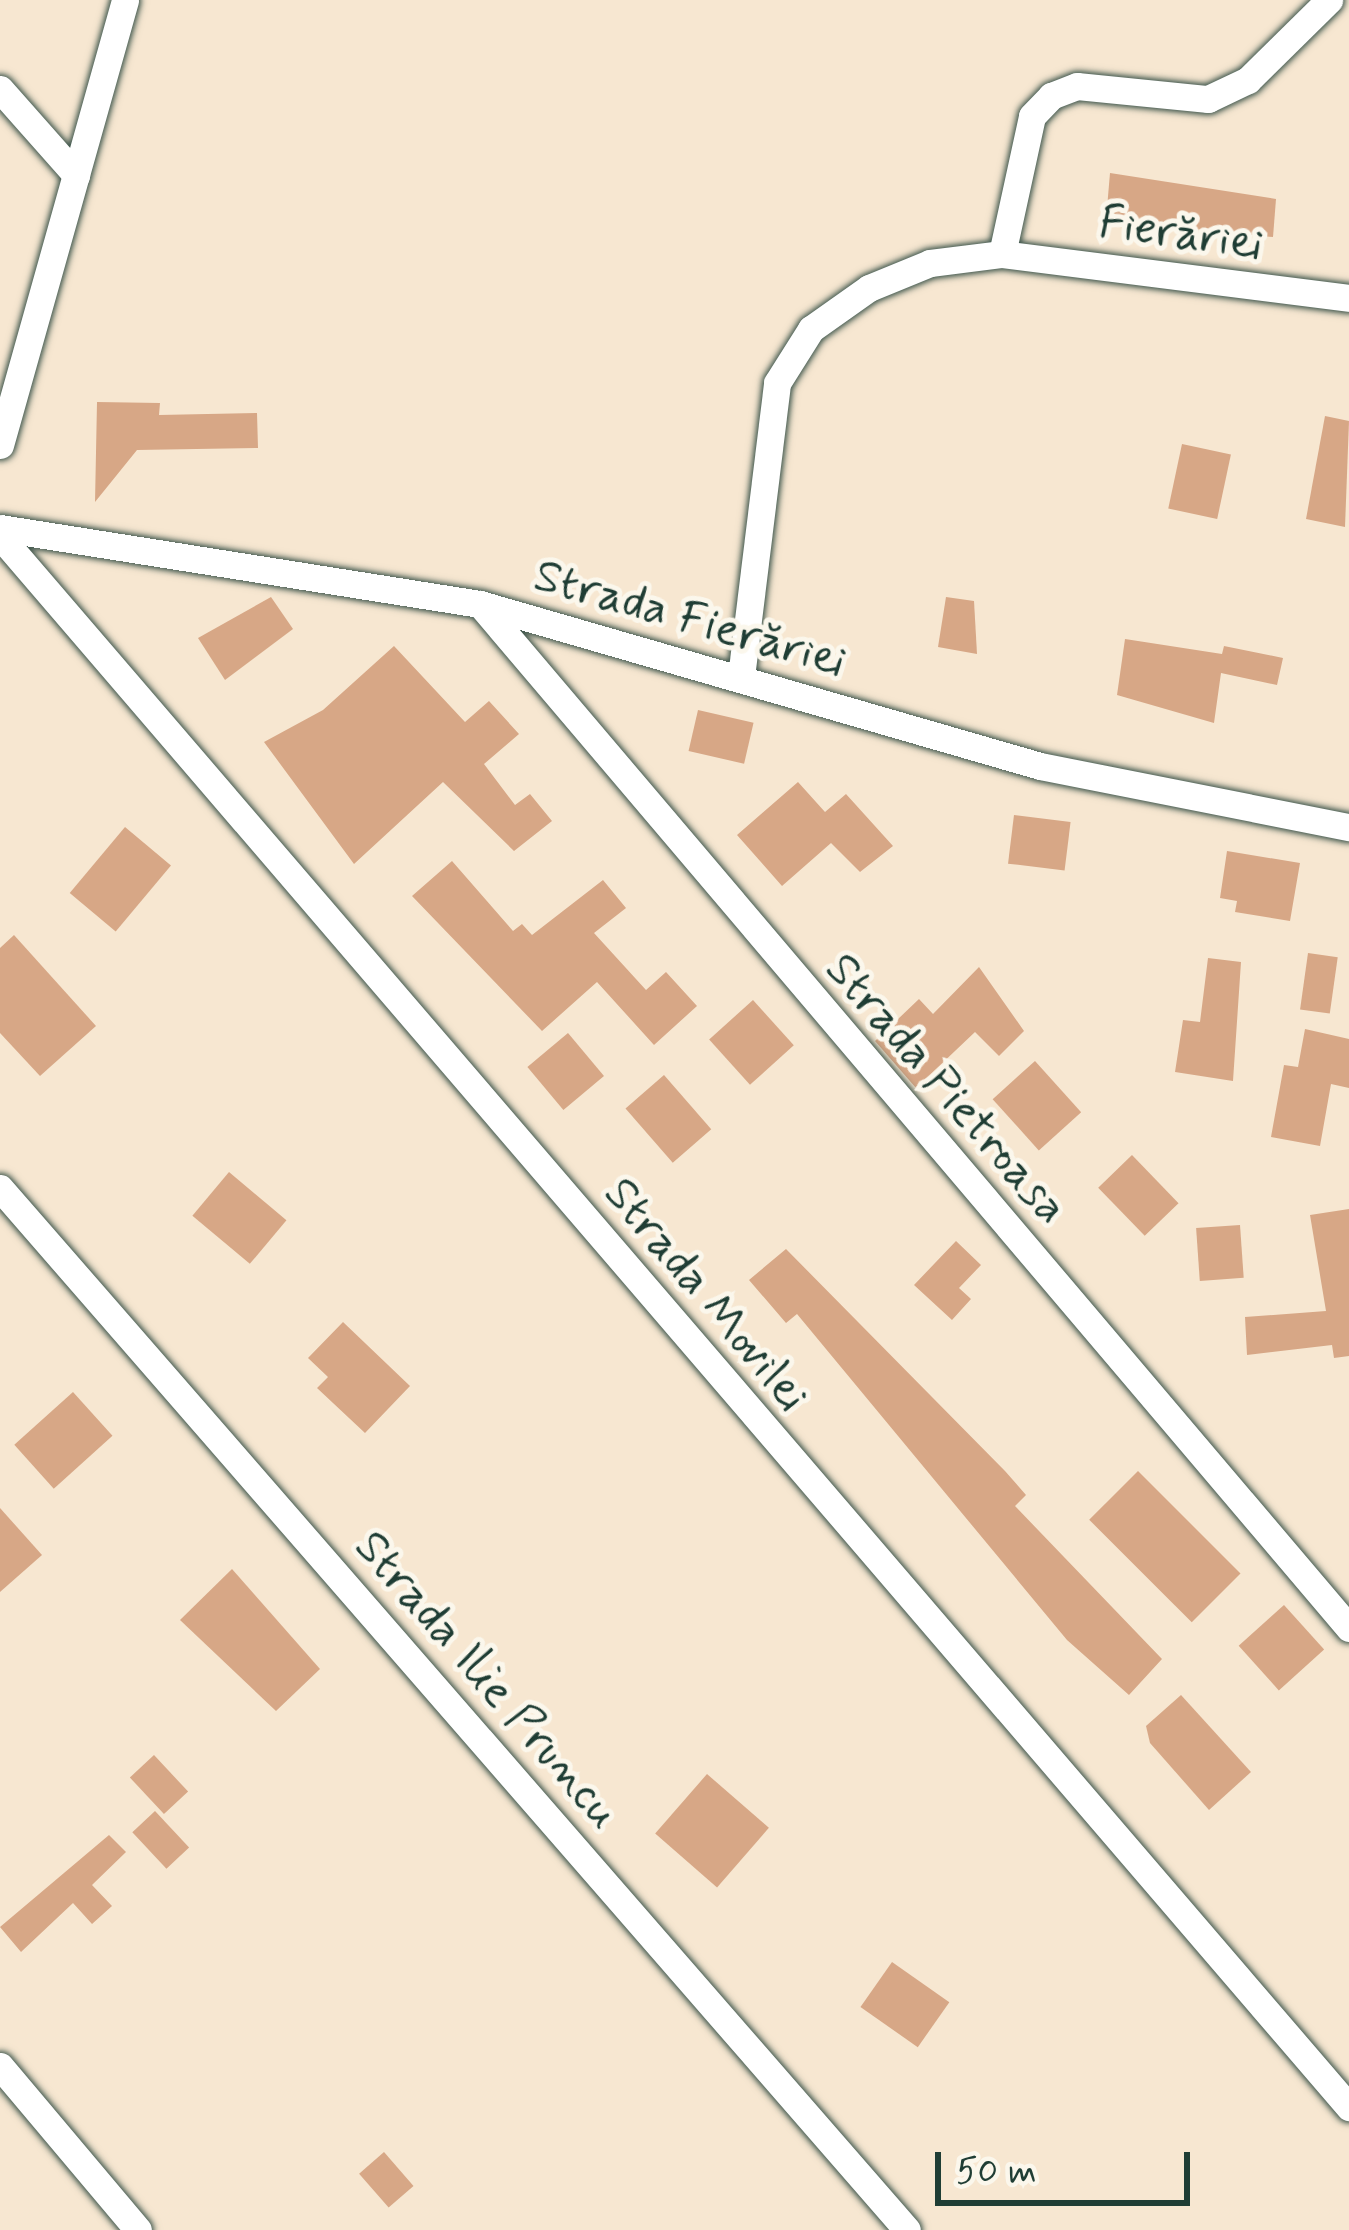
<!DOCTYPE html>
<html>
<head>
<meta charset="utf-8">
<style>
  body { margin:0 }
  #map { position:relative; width:1349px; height:2230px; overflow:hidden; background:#f7e7d1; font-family:Mynerve,sans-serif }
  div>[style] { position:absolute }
  .building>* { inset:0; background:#d7a786; transform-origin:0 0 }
  .roads { filter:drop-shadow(0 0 3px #3f564c) drop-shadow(0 0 3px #3f564c) }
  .minor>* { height:27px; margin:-13.5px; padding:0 13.5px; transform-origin:13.5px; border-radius:13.5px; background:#fff }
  span { translate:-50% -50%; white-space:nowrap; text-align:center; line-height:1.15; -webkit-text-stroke:10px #fbf7ec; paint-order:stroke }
  .street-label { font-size:48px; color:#1f3d34 }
  .scale { position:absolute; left:935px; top:2152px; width:255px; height:54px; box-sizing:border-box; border:6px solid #1f3d34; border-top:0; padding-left:15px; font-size:36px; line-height:42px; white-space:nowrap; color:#1f3d34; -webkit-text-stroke:9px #fbf7ec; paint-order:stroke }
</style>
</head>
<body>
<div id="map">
  <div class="building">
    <div style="clip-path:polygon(1110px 173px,1276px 199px,1273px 237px,1106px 220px)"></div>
    <div style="clip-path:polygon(97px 402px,160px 403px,159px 415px,257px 413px,258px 448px,137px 450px,95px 502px)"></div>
    <div style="clip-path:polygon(1325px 416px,1349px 421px,1345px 527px,1306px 519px)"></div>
    <div style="left:1182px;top:444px;width:50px;height:66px;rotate:12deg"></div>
    <div style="clip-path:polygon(271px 597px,293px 629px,225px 680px,198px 638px)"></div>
    <div style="clip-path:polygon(946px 597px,974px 601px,977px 654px,938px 647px)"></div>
    <div style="clip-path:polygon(1125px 639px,1222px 654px,1224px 646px,1283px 658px,1277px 685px,1221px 673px,1214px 723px,1117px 695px)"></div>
    <div style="clip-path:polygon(394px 646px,465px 722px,489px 701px,519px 734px,484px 764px,515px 805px,530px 794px,552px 821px,514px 851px,443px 782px,354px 864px,264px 742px,323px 710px)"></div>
    <div style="left:698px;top:710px;width:57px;height:42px;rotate:13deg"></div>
    <div style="clip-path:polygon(798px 782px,825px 812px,846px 794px,893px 846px,860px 872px,831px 843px,782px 886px,737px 835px)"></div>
    <div style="left:1014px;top:815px;width:57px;height:49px;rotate:7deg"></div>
    <div style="left:125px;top:827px;width:60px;height:86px;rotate:40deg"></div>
    <div style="clip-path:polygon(1227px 851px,1300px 863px,1290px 921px,1235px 912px,1237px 901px,1220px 898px)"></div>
    <div style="clip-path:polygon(452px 861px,513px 931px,522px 924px,532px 935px,603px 880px,626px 908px,594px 933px,646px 990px,666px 972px,697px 1006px,654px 1045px,597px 982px,542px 1031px,412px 896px)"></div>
    <div style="clip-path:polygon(14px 935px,96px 1026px,40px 1076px,0 1033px,0 948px)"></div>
    <div style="left:1308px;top:953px;width:30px;height:57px;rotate:8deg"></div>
    <div style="clip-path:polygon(1208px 958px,1241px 962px,1233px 1081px,1175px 1072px,1183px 1020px,1200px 1022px)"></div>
    <div style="clip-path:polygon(979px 967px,1024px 1031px,999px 1056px,975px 1032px,916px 1088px,875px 1041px,919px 999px,933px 1014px)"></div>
    <div style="left:753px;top:1000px;width:61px;height:59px;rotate:48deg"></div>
    <div style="clip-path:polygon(1305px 1029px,1349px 1039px,1349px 1088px,1331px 1084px,1320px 1146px,1271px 1137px,1284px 1065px,1298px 1067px)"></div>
    <div style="left:568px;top:1033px;width:56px;height:53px;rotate:50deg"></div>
    <div style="left:1035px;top:1061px;width:69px;height:57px;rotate:48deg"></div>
    <div style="left:664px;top:1075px;width:72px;height:51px;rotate:49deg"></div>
    <div style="left:1132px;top:1155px;width:67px;height:47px;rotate:46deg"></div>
    <div style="left:229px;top:1172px;width:75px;height:57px;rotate:40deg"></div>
    <div style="clip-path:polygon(1349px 1209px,1349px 1356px,1334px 1358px,1332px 1345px,1247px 1355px,1245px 1317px,1326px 1311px,1310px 1215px)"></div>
    <div style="left:1240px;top:1225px;width:53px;height:44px;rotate:86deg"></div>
    <div style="clip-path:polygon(956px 1241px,981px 1265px,959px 1288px,971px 1299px,952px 1320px,914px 1285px)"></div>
    <div style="clip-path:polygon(786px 1249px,1005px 1471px,1026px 1495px,1015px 1506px,1162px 1659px,1129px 1695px,1067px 1640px,797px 1314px,786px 1323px,749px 1280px)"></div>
    <div style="clip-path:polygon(343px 1322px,410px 1386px,365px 1433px,317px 1388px,328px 1377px,308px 1358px)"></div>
    <div style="left:73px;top:1392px;width:59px;height:79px;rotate:48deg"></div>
    <div style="left:1138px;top:1471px;width:145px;height:69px;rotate:45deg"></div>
    <div style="clip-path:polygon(0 1508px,42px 1555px,0 1592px)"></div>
    <div style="clip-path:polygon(232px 1569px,320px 1669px,276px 1711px,180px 1620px)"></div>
    <div style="left:1284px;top:1605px;width:60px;height:61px;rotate:48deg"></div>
    <div style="clip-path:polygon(1181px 1695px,1251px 1772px,1209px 1810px,1150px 1743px,1146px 1726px)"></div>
    <div style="left:154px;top:1755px;width:50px;height:33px;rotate:47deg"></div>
    <div style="left:707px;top:1774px;width:82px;height:79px;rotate:41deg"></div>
    <div style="left:155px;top:1811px;width:50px;height:31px;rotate:47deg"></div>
    <div style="clip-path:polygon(109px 1835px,126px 1852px,92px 1885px,112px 1906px,92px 1924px,73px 1903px,21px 1952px,0 1927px)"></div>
    <div style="left:892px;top:1962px;width:70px;height:55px;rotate:35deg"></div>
    <div style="left:384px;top:2152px;width:45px;height:33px;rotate:49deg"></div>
  </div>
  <div class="roads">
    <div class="minor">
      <div style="left:0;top:89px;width:115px;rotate:48.5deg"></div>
      <div style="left:1002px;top:254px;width:141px;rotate:-77.7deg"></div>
      <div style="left:1032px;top:116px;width:28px;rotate:-46deg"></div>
      <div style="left:1051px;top:96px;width:28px;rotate:-21deg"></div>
      <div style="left:1077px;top:86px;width:132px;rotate:5.7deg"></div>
      <div style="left:1208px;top:99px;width:44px;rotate:-25.4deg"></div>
      <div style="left:1248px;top:80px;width:114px;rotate:-44.6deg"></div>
      <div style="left:0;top:445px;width:462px;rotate:-74.3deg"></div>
      <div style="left:0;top:528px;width:486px;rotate:9deg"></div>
      <div style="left:480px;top:604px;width:583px;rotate:16.13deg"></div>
      <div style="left:1040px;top:766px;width:315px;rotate:11.2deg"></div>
      <div style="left:0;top:536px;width:2071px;rotate:49.35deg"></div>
      <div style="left:480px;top:604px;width:1343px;rotate:49.68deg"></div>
      <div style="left:741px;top:677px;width:296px;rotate:-83deg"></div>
      <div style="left:777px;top:383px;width:64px;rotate:-57.8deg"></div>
      <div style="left:811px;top:329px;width:71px;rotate:-35.3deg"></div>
      <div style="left:869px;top:288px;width:66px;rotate:-22.3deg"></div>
      <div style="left:930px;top:263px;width:73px;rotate:-7.1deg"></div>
      <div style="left:1002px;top:254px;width:350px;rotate:7.2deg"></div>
      <div style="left:0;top:1188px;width:1381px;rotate:48.96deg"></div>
      <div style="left:0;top:2066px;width:214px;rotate:49.9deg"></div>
    </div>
  </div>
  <div class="street-label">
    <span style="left:1181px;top:234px;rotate:8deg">Fierăriei</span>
    <span style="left:690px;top:619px;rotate:16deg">Strada Fierăriei</span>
    <span style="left:946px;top:1089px;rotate:49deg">Strada Pietroasa</span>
    <span style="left:706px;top:1295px;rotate:50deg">Strada Movilei</span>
    <span style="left:487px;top:1680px;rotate:49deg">Strada Ilie Pruncu</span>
  </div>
  <div class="scale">50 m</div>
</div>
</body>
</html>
